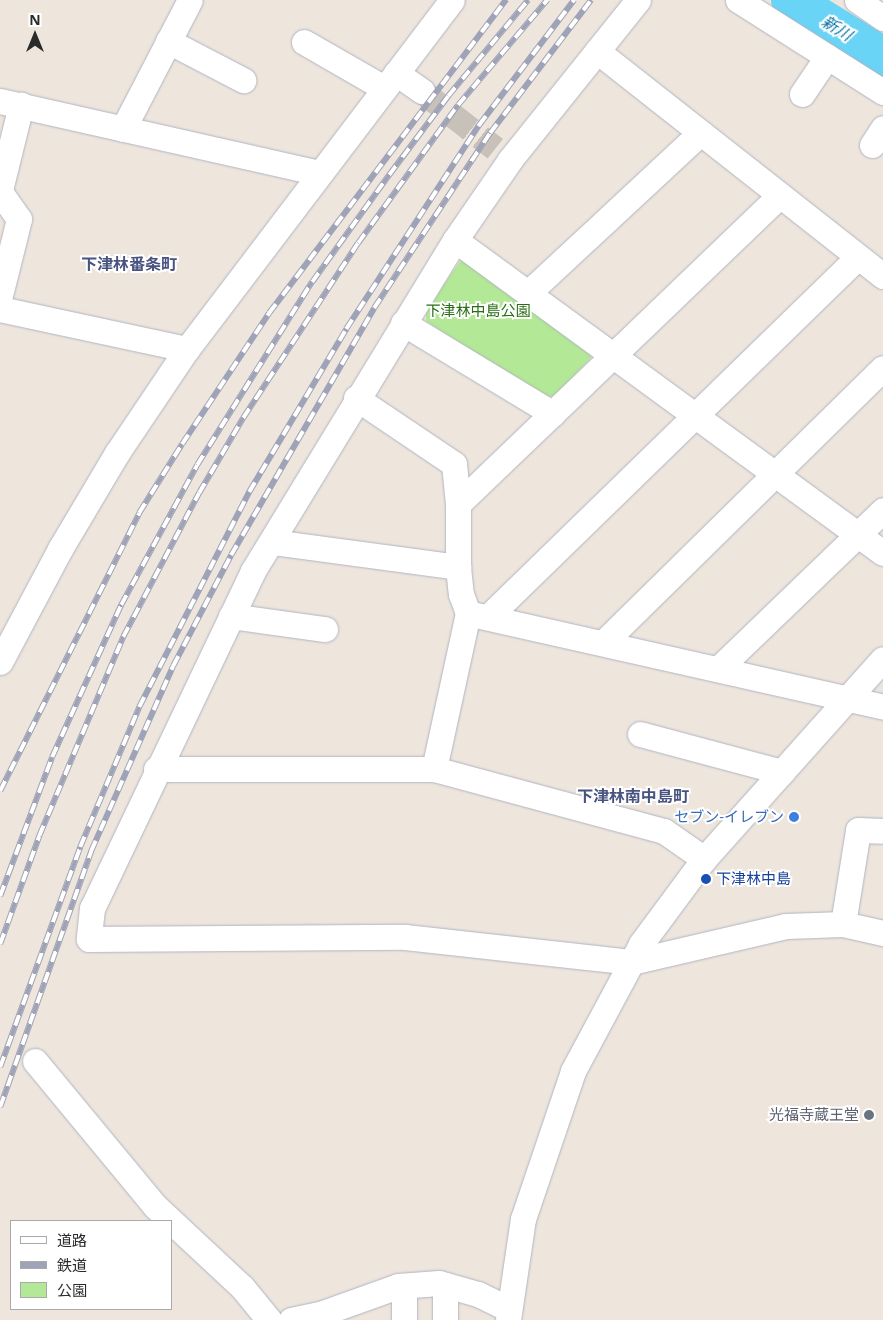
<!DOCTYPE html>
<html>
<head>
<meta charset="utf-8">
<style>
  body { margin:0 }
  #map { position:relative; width:883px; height:1320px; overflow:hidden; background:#eee6dd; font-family:"Open Sans","Noto Sans JP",sans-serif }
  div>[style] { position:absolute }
  .green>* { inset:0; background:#b3e896 }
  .river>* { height:40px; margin:-20px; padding:0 20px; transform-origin:20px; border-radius:20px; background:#69d4f6 }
  .minor-tunnel>* { height:25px; margin-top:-12.5px; transform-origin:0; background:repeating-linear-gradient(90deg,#c7c1b9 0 25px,transparent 0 37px) }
  .roads { filter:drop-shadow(0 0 1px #b1b4c0) drop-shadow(0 0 1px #b1b4c0) }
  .minor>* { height:25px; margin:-12.5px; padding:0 12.5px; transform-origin:12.5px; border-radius:12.5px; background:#fff }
  .rail>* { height:5.5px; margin-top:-2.75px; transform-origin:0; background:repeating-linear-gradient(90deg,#fff 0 11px,#9fa3b7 0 22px); box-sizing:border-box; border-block:1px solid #9fa3b7 }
  .dots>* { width:14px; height:14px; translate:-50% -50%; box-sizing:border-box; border:2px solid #fff; border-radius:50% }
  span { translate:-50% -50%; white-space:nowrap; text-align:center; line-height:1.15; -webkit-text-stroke:4px #fff; paint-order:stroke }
  .park-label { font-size:15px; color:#2a6e16 }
  .shop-label { font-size:15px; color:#366cbe }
  .right { translate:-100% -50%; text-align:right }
  .transit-label { font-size:15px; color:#164399 }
  .left { translate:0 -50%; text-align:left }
  .worship-label { font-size:15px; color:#5b616d }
  .water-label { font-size:16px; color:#0572a6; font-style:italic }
  .neighbourhood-label { font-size:16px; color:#485380; font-weight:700 }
  .legend { position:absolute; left:10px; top:1220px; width:162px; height:90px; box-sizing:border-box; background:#fff; border:1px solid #aaa; margin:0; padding:6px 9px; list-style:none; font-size:15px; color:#2b2b2b }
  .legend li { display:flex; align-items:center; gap:10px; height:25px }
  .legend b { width:25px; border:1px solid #aaa }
  .north { position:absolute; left:10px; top:10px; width:50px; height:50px; -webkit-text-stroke:4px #fff; paint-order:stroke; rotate:0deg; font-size:14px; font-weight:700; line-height:20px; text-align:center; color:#2b2b2b }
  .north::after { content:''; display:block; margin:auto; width:18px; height:22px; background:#2b2b2b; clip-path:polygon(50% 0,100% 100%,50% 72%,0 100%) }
</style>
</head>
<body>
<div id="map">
  <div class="green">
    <div style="clip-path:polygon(461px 260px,471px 260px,590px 349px,591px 358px,554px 396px,541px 397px,426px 321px,426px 310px)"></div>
  </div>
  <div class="river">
    <div style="left:791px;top:0;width:108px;rotate:31.8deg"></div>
  </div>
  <div class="minor-tunnel">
    <div style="left:422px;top:91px;width:93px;rotate:38deg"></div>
  </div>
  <div class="roads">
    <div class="minor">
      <div style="left:638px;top:0;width:205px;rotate:128.7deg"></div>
      <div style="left:510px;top:160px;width:97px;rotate:124.5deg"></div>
      <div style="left:455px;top:240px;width:388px;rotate:121.4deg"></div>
      <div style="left:253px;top:571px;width:373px;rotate:115.5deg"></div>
      <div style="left:92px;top:908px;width:31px;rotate:96deg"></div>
      <div style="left:89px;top:939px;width:316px;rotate:-0.4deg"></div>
      <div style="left:405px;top:937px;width:227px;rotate:6.3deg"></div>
      <div style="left:631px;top:962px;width:159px;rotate:-13.1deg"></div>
      <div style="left:786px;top:926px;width:57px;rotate:-2deg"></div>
      <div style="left:843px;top:924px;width:41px;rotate:12.7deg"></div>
      <div style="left:738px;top:0;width:172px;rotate:32.4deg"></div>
      <div style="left:857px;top:0;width:32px;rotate:35deg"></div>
      <div style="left:168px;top:41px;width:85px;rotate:27.5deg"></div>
      <div style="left:304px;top:42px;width:92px;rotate:29.9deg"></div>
      <div style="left:597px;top:51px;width:364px;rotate:38.2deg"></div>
      <div style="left:396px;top:73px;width:32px;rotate:35deg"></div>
      <div style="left:802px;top:94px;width:45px;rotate:-56deg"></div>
      <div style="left:0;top:101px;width:327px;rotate:12.7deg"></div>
      <div style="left:123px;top:129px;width:145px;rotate:-62.6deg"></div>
      <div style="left:872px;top:145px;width:20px;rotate:-57deg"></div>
      <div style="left:0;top:190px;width:88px;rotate:-76.1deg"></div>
      <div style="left:0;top:192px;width:33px;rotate:55deg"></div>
      <div style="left:19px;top:219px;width:78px;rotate:104deg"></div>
      <div style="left:455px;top:240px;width:530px;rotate:36.18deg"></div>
      <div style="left:528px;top:293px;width:235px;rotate:-42.9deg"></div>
      <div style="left:0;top:309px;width:191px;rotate:12.1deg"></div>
      <div style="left:403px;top:323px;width:175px;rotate:31.2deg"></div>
      <div style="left:356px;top:398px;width:118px;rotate:34deg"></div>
      <div style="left:454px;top:464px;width:40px;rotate:84.3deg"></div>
      <div style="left:458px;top:504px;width:63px;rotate:90deg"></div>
      <div style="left:458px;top:567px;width:27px;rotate:84deg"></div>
      <div style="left:461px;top:594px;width:20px;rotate:70deg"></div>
      <div style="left:468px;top:613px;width:160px;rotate:102.3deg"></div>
      <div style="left:458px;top:504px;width:446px;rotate:-43.8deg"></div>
      <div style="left:273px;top:542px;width:187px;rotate:7.7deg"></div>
      <div style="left:476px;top:615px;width:417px;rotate:12.7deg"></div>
      <div style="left:231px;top:616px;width:95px;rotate:7.9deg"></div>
      <div style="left:488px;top:617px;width:516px;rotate:-44.22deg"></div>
      <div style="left:603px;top:643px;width:392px;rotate:-44.5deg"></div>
      <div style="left:0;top:662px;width:128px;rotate:-62deg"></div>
      <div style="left:60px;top:549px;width:112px;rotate:-59.3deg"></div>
      <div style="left:117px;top:453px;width:125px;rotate:-56.1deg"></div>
      <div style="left:187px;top:349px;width:438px;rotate:-52.8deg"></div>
      <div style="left:718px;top:669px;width:229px;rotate:-43.9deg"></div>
      <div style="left:640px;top:734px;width:147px;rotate:15deg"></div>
      <div style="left:156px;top:769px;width:278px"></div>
      <div style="left:434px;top:769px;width:238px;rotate:15.1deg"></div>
      <div style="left:664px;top:831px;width:49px;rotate:35deg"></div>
      <div style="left:843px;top:924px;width:95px;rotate:-80.9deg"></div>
      <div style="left:858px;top:830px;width:25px;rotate:2deg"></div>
      <div style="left:35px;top:1061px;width:188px;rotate:50.4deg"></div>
      <div style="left:155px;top:1206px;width:119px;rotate:43deg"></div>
      <div style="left:242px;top:1287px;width:43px;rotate:50.7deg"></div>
      <div style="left:445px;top:1285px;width:35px;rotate:90deg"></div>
      <div style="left:404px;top:1286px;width:34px;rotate:90deg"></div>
      <div style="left:291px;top:1320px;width:30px;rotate:-12deg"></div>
      <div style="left:320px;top:1314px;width:83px;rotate:-19.7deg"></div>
      <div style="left:398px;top:1286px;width:41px;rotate:-4.2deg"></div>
      <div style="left:439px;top:1283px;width:41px;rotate:15.8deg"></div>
      <div style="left:478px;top:1294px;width:34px;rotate:26deg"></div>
      <div style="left:508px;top:1320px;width:102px;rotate:-81.6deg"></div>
      <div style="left:523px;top:1219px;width:156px;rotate:-71.3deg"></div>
      <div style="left:573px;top:1071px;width:144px;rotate:-61.8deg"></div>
      <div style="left:641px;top:944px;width:106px;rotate:-53.5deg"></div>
      <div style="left:704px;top:859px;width:268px;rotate:-48.2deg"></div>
    </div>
  </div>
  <div class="rail">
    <div style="left:0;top:791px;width:311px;rotate:-63.4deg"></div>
    <div style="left:139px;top:513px;width:81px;rotate:-58.1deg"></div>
    <div style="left:182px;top:444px;width:157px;rotate:-56.4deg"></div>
    <div style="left:269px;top:313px;width:393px;rotate:-52.9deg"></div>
    <div style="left:0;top:896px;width:148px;rotate:-69.5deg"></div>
    <div style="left:52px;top:757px;width:167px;rotate:-65.6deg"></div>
    <div style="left:121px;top:605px;width:159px;rotate:-61.5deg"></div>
    <div style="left:197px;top:465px;width:216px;rotate:-57.9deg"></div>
    <div style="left:312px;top:282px;width:132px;rotate:-54.3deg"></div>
    <div style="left:389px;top:175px;width:99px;rotate:-53.2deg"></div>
    <div style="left:448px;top:96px;width:125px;rotate:-50.2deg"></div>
    <div style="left:0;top:944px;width:115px;rotate:-70.1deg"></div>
    <div style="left:39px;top:836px;width:216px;rotate:-67.1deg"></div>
    <div style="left:123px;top:637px;width:163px;rotate:-62.2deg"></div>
    <div style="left:199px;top:493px;width:87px;rotate:-59.6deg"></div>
    <div style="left:243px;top:418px;width:209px;rotate:-56.7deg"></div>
    <div style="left:358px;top:243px;width:170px;rotate:-54.1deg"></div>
    <div style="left:458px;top:105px;width:138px;rotate:-49.7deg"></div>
    <div style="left:0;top:1067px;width:234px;rotate:-70deg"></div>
    <div style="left:80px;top:847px;width:152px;rotate:-67.1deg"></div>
    <div style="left:139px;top:707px;width:242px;rotate:-62.9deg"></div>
    <div style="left:249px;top:492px;width:190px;rotate:-59.2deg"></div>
    <div style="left:346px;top:329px;width:244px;rotate:-56.9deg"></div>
    <div style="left:479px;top:125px;width:157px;rotate:-52.8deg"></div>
    <div style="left:0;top:1107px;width:272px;rotate:-70.4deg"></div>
    <div style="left:91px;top:851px;width:202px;rotate:-66.1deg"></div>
    <div style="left:173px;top:666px;width:125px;rotate:-62.4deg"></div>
    <div style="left:231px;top:555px;width:285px;rotate:-59.9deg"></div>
    <div style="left:374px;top:308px;width:210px;rotate:-56.5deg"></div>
    <div style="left:490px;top:133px;width:167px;rotate:-52.8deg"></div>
  </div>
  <div class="dots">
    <div style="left:794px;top:817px;background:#3f7fe0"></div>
    <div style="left:706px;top:879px;background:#1a4fb4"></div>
    <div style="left:869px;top:1115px;background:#6b7280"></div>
  </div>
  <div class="park-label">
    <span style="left:478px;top:311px">下津林中島公園</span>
  </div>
  <div class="shop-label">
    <span class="right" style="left:784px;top:817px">セブン-イレブン</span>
  </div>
  <div class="transit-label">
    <span class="left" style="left:716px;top:879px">下津林中島</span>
  </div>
  <div class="worship-label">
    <span class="right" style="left:859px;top:1115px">光福寺蔵王堂</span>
  </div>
  <div class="water-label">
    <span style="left:837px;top:28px;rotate:32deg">新川</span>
  </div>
  <div class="neighbourhood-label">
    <span style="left:129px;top:264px">下津林番条町</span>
    <span style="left:633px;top:796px">下津林南中島町</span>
  </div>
  <ul class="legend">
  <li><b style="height:6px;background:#fff"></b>道路</li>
  <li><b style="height:6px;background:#9fa3b7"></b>鉄道</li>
  <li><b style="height:14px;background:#b3e896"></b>公園</li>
  </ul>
  <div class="north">N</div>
</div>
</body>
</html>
